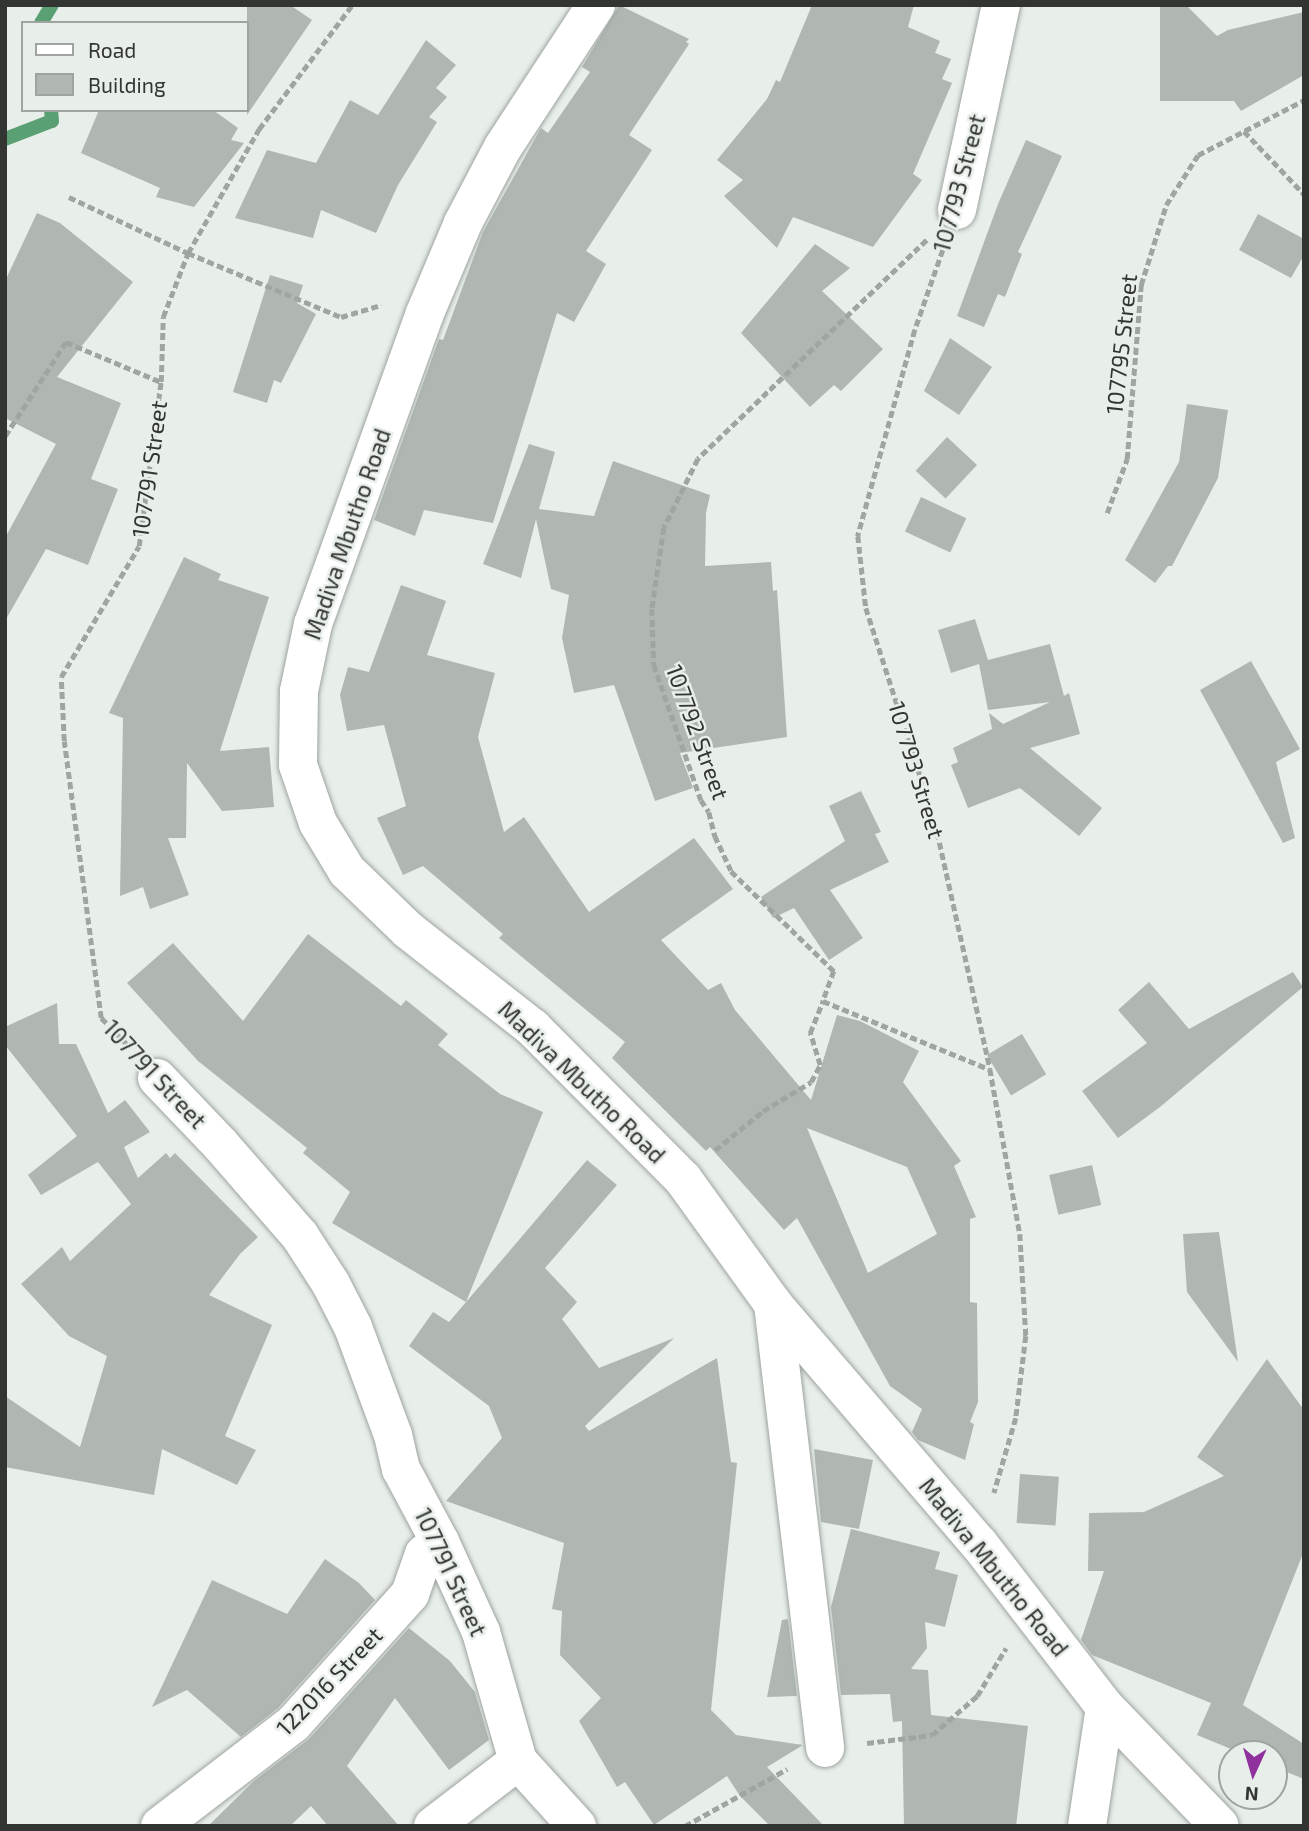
<!DOCTYPE html>
<html>
<head>
<meta charset="utf-8">
<style>
  body { margin:0 }
  #map { position:relative; width:1309px; height:1831px; overflow:hidden; background:#e8eee9; font-family:"Exo 2",sans-serif }
  div>[style] { position:absolute }
  .stream>* { height:14px; margin:-7px; padding:0 7px; transform-origin:7px; border-radius:7px; background:#5ba074 }
  .building>* { inset:0; background:#b0b7b2; transform-origin:0 0 }
  .path>* { height:4.5px; margin-top:-2.25px; transform-origin:0; background:repeating-linear-gradient(90deg,#a0a5a1 0 7px,transparent 0 10.5px) }
  .roads { filter:drop-shadow(0 0 2px #9ea49f) drop-shadow(0 0 2px #9ea49f) }
  .minor>* { height:38px; margin:-19px; padding:0 19px; transform-origin:19px; border-radius:19px; background:#fff }
  span { translate:-50% -50%; white-space:nowrap; text-align:center; line-height:1.15; -webkit-text-stroke:5px #e8eee9; paint-order:stroke }
  .street-label { font-size:23px; color:#333533 }
  .frame { position:absolute; inset:0; border:7px solid #333533; pointer-events:none }
  .legend { position:absolute; left:21px; top:21px; width:228px; height:91px; box-sizing:border-box; background:#e8eee9; border:2px solid #a0a4a0; margin:0; padding:9px 12px; list-style:none; font-size:21px; color:#333533 }
  .legend li { display:flex; align-items:center; gap:14px; height:35px }
  .legend b { width:35px; border:2px solid #a0a4a0 }
  .north { position:absolute; left:1218px; top:1740px; width:70px; height:70px; box-sizing:border-box; background:#e8eee9; border:2px solid #a0a4a0; border-radius:50%; rotate:184deg; font-size:19px; font-weight:700; line-height:28px; text-align:center; color:#333533 }
  .north::after { content:''; display:block; margin:auto; width:24px; height:32px; background:#8f329d; clip-path:polygon(50% 0,100% 100%,50% 72%,0 100%) }
</style>
</head>
<body>
<div id="map">
  <div class="stream">
    <div style="left:41px;top:23px;width:21px;rotate:-59deg"></div>
    <div style="left:5px;top:139px;width:50px;rotate:-21deg"></div>
    <div style="left:52px;top:121px;width:11px;rotate:-95deg"></div>
  </div>
  <div class="building">
    <div style="clip-path:polygon(247px 5px,290px 5px,312px 20px,247px 115px)"></div>
    <div style="clip-path:polygon(619px 5px,689px 39px,686px 42px,689px 44px,629px 135px,652px 150px,586px 251px,606px 264px,574px 322px,557px 313px,493px 523px,424px 510px,415px 536px,374px 520px,439px 339px,443px 340px,483px 232px,541px 128px,548px 133px,590px 72px,582px 67px)"></div>
    <div style="clip-path:polygon(812px 5px,914px 5px,908px 27px,940px 41px,935px 53px,951px 59px,942px 79px,952px 83px,913px 174px,922px 180px,873px 247px,793px 217px,777px 248px,724px 196px,743px 180px,717px 160px,767px 99px,776px 80px,780px 82px)"></div>
    <div style="clip-path:polygon(1160px 5px,1186px 5px,1217px 36px,1228px 30px,1304px 12px,1304px 75px,1241px 111px,1234px 101px,1160px 101px)"></div>
    <div style="clip-path:polygon(426px 40px,456px 65px,436px 88px,447px 97px,429px 117px,437px 122px,398px 185px,376px 233px,321px 210px,313px 238px,235px 218px,267px 150px,316px 163px,350px 100px,378px 115px)"></div>
    <div style="clip-path:polygon(99px 110px,213px 110px,238px 128px,231px 140px,244px 143px,194px 207px,156px 197px,160px 188px,81px 153px)"></div>
    <div style="clip-path:polygon(1026px 140px,1062px 156px,1018px 252px,1022px 254px,1005px 297px,998px 294px,984px 327px,957px 316px,998px 204px)"></div>
    <div style="clip-path:polygon(37px 213px,60px 223px,133px 282px,57px 377px,121px 403px,91px 479px,118px 489px,88px 565px,46px 549px,5px 621px,5px 538px,56px 444px,5px 418px,5px 281px)"></div>
    <div style="clip-path:polygon(1258px 214px,1304px 239px,1304px 255px,1291px 278px,1239px 250px)"></div>
    <div style="clip-path:polygon(815px 244px,850px 268px,822px 291px,883px 349px,841px 391px,834px 385px,810px 407px,741px 333px)"></div>
    <div style="clip-path:polygon(270px 275px,303px 285px,297px 303px,316px 314px,281px 383px,274px 380px,267px 403px,233px 392px)"></div>
    <div style="clip-path:polygon(950px 338px,992px 367px,959px 415px,924px 391px)"></div>
    <div style="clip-path:polygon(1187px 404px,1228px 410px,1218px 478px,1172px 566px,1168px 566px,1155px 583px,1125px 560px,1179px 462px)"></div>
    <div style="left:947px;top:437px;width:41px;height:46px;rotate:43deg"></div>
    <div style="clip-path:polygon(529px 444px,555px 452px,539px 509px,594px 516px,613px 461px,710px 495px,706px 513px,705px 566px,771px 562px,773px 591px,777px 590px,787px 737px,680px 753px,693px 788px,655px 801px,614px 685px,574px 693px,562px 638px,569px 595px,551px 589px,536px 519px,521px 578px,483px 564px)"></div>
    <div style="left:921px;top:497px;width:50px;height:38px;rotate:25deg"></div>
    <div style="clip-path:polygon(184px 557px,221px 574px,218px 580px,269px 597px,220px 751px,269px 747px,274px 807px,222px 811px,187px 763px,186px 838px,168px 838px,189px 895px,150px 909px,143px 887px,120px 896px,123px 718px,109px 713px)"></div>
    <div style="clip-path:polygon(evenodd,401px 585px,446px 601px,427px 655px,495px 673px,478px 737px,504px 832px,524px 817px,589px 912px,694px 838px,733px 889px,661px 940px,708px 990px,721px 983px,735px 1010px,811px 1100px,837px 1015px,860px 1021px,919px 1051px,903px 1082px,961px 1161px,954px 1166px,976px 1217px,970px 1219px,970px 1302px,977px 1303px,978px 1402px,970px 1422px,974px 1424px,965px 1460px,918px 1440px,912px 1432px,922px 1409px,890px 1386px,797px 1218px,784px 1230px,710px 1147px,706px 1151px,612px 1058px,625px 1042px,499px 938px,503px 934px,423px 866px,403px 875px,377px 818px,406px 806px,384px 725px,347px 731px,340px 695px,348px 667px,369px 672px,401px 585px,807px 1128px,907px 1167px,937px 1234px,868px 1273px,807px 1128px)"></div>
    <div style="clip-path:polygon(975px 619px,988px 660px,1050px 644px,1064px 696px,1069px 693px,1080px 734px,1030px 748px,1102px 808px,1079px 836px,1020px 788px,968px 808px,951px 765px,958px 762px,953px 748px,992px 729px,989px 713px,1003px 724px,1050px 702px,988px 710px,979px 664px,951px 673px,938px 630px)"></div>
    <div style="clip-path:polygon(1251px 661px,1300px 749px,1276px 762px,1295px 838px,1283px 843px,1200px 690px)"></div>
    <div style="clip-path:polygon(861px 791px,881px 832px,875px 834px,889px 862px,830px 890px,863px 938px,829px 960px,794px 908px,773px 918px,761px 897px,845px 841px,829px 806px)"></div>
    <div style="clip-path:polygon(308px 934px,401px 1006px,406px 1000px,448px 1034px,438px 1045px,500px 1094px,543px 1112px,466px 1302px,332px 1223px,350px 1192px,303px 1153px,307px 1148px,198px 1061px,127px 983px,173px 943px,243px 1021px)"></div>
    <div style="clip-path:polygon(1293px 972px,1303px 987px,1160px 1107px,1118px 1138px,1082px 1091px,1147px 1043px,1118px 1010px,1149px 982px,1189px 1029px)"></div>
    <div style="clip-path:polygon(57px 1003px,59px 1044px,76px 1044px,108px 1113px,125px 1100px,150px 1132px,124px 1147px,138px 1178px,166px 1153px,170px 1158px,175px 1153px,258px 1237px,240px 1254px,209px 1295px,272px 1325px,225px 1436px,256px 1450px,237px 1485px,162px 1449px,154px 1495px,5px 1467px,5px 1396px,80px 1447px,107px 1356px,69px 1336px,21px 1284px,62px 1247px,70px 1261px,131px 1204px,98px 1162px,41px 1195px,28px 1175px,77px 1136px,5px 1045px,5px 1027px)"></div>
    <div style="left:1022px;top:1034px;width:47px;height:41px;rotate:59deg"></div>
    <div style="clip-path:polygon(587px 1160px,617px 1185px,545px 1268px,577px 1302px,562px 1319px,599px 1368px,674px 1338px,585px 1426px,589px 1431px,717px 1358px,731px 1462px,737px 1463px,711px 1710px,736px 1735px,803px 1745px,767px 1767px,824px 1826px,770px 1826px,740px 1796px,727px 1776px,654px 1825px,625px 1782px,617px 1787px,579px 1721px,601px 1698px,560px 1655px,562px 1611px,552px 1609px,564px 1543px,446px 1501px,502px 1438px,489px 1406px,409px 1346px,433px 1312px,449px 1322px)"></div>
    <div style="left:1092px;top:1165px;width:41px;height:44px;rotate:77deg"></div>
    <div style="clip-path:polygon(1219px 1232px,1238px 1362px,1187px 1292px,1183px 1234px)"></div>
    <div style="clip-path:polygon(1267px 1359px,1304px 1410px,1304px 1551px,1243px 1705px,1304px 1744px,1304px 1779px,1274px 1767px,1274px 1754px,1243px 1754px,1197px 1735px,1211px 1703px,1092px 1655px,1081px 1640px,1104px 1571px,1088px 1571px,1089px 1513px,1144px 1512px,1224px 1476px,1197px 1457px)"></div>
    <div style="clip-path:polygon(814px 1449px,873px 1460px,859px 1529px,821px 1522px)"></div>
    <div style="left:1020px;top:1474px;width:39px;height:49px;rotate:4deg"></div>
    <div style="clip-path:polygon(851px 1529px,940px 1552px,935px 1569px,958px 1575px,945px 1627px,925px 1622px,927px 1648px,911px 1669px,928px 1670px,931px 1715px,1028px 1726px,1016px 1826px,904px 1826px,902px 1721px,893px 1722px,890px 1694px,841px 1695px,831px 1607px)"></div>
    <div style="clip-path:polygon(325px 1559px,359px 1583px,375px 1600px,278px 1708px,241px 1737px,187px 1690px,152px 1707px,212px 1580px,287px 1614px)"></div>
    <div style="clip-path:polygon(788px 1619px,797px 1696px,767px 1697px,782px 1620px)"></div>
    <div style="clip-path:polygon(409px 1628px,450px 1661px,475px 1692px,489px 1740px,449px 1770px,395px 1698px,347px 1766px,399px 1826px,328px 1826px,311px 1806px,290px 1826px,208px 1826px,254px 1781px,309px 1739px)"></div>
  </div>
  <div class="path">
    <div style="left:1244px;top:131px;width:87px;rotate:46.4deg"></div>
    <div style="left:69px;top:197px;width:132px;rotate:25.2deg"></div>
    <div style="left:188px;top:253px;width:166px;rotate:22.7deg"></div>
    <div style="left:341px;top:317px;width:42px;rotate:-16.7deg"></div>
    <div style="left:927px;top:240px;width:317px;rotate:136.3deg"></div>
    <div style="left:698px;top:459px;width:77px;rotate:116.2deg"></div>
    <div style="left:664px;top:528px;width:82px;rotate:98.4deg"></div>
    <div style="left:652px;top:609px;width:56px;rotate:88deg"></div>
    <div style="left:654px;top:665px;width:143px;rotate:70.8deg"></div>
    <div style="left:701px;top:800px;width:14px;rotate:56deg"></div>
    <div style="left:709px;top:812px;width:25px;rotate:76deg"></div>
    <div style="left:715px;top:836px;width:38px;rotate:65deg"></div>
    <div style="left:731px;top:871px;width:144px;rotate:44.2deg"></div>
    <div style="left:834px;top:971px;width:32px;rotate:110deg"></div>
    <div style="left:823px;top:1001px;width:179px;rotate:22.3deg"></div>
    <div style="left:943px;top:250px;width:85px;rotate:109.3deg"></div>
    <div style="left:915px;top:330px;width:214px;rotate:105.5deg"></div>
    <div style="left:858px;top:536px;width:72px;rotate:83.7deg"></div>
    <div style="left:866px;top:608px;width:225px;rotate:72.1deg"></div>
    <div style="left:935px;top:822px;width:253px;rotate:77.4deg"></div>
    <div style="left:990px;top:1069px;width:168px;rotate:79.7deg"></div>
    <div style="left:1020px;top:1234px;width:102px;rotate:86.6deg"></div>
    <div style="left:1026px;top:1336px;width:83px;rotate:97deg"></div>
    <div style="left:1016px;top:1418px;width:78px;rotate:106.3deg"></div>
    <div style="left:5px;top:436px;width:112px;rotate:-57deg"></div>
    <div style="left:66px;top:342px;width:103px;rotate:22.8deg"></div>
    <div style="left:1107px;top:513px;width:58px;rotate:-69.7deg"></div>
    <div style="left:1127px;top:459px;width:175px;rotate:-85.4deg"></div>
    <div style="left:1141px;top:285px;width:84px;rotate:-72.6deg"></div>
    <div style="left:1166px;top:205px;width:59px;rotate:-57.4deg"></div>
    <div style="left:1198px;top:155px;width:119px;rotate:-27.4deg"></div>
    <div style="left:128px;top:1046px;width:39px;rotate:-134deg"></div>
    <div style="left:101px;top:1018px;width:279px;rotate:-97.6deg"></div>
    <div style="left:64px;top:741px;width:64px;rotate:-92.7deg"></div>
    <div style="left:61px;top:677px;width:152px;rotate:-59.2deg"></div>
    <div style="left:139px;top:546px;width:165px;rotate:-82.4deg"></div>
    <div style="left:161px;top:382px;width:65px;rotate:-88.2deg"></div>
    <div style="left:163px;top:317px;width:69px;rotate:-68.7deg"></div>
    <div style="left:188px;top:253px;width:143px;rotate:-60.2deg"></div>
    <div style="left:259px;top:129px;width:155px;rotate:-53.1deg"></div>
    <div style="left:715px;top:1150px;width:62px;rotate:-39.1deg"></div>
    <div style="left:763px;top:1111px;width:56px;rotate:-31.1deg"></div>
    <div style="left:811px;top:1082px;width:19px;rotate:-62deg"></div>
    <div style="left:820px;top:1065px;width:34px;rotate:-107deg"></div>
    <div style="left:810px;top:1033px;width:35px;rotate:-68deg"></div>
    <div style="left:867px;top:1743px;width:65px;rotate:-7deg"></div>
    <div style="left:932px;top:1735px;width:60px;rotate:-40.9deg"></div>
    <div style="left:977px;top:1696px;width:56px;rotate:-58.9deg"></div>
    <div style="left:685px;top:1826px;width:117px;rotate:-29.2deg"></div>
  </div>
  <div class="roads">
    <div class="minor">
      <div style="left:596px;top:5px;width:170px;rotate:123.2deg"></div>
      <div style="left:503px;top:147px;width:86px;rotate:117.8deg"></div>
      <div style="left:463px;top:223px;width:98px;rotate:112.9deg"></div>
      <div style="left:425px;top:313px;width:331px;rotate:109.8deg"></div>
      <div style="left:313px;top:624px;width:68px;rotate:101.8deg"></div>
      <div style="left:299px;top:691px;width:74px;rotate:90.8deg"></div>
      <div style="left:298px;top:765px;width:61px;rotate:71deg"></div>
      <div style="left:318px;top:823px;width:56px;rotate:58.9deg"></div>
      <div style="left:347px;top:871px;width:85px;rotate:44deg"></div>
      <div style="left:408px;top:930px;width:159px;rotate:38.1deg"></div>
      <div style="left:533px;top:1028px;width:213px;rotate:45.2deg"></div>
      <div style="left:683px;top:1179px;width:154px;rotate:54.2deg"></div>
      <div style="left:773px;top:1304px;width:316px;rotate:49.4deg"></div>
      <div style="left:979px;top:1544px;width:206px;rotate:52.3deg"></div>
      <div style="left:1105px;top:1707px;width:165px;rotate:46deg"></div>
      <div style="left:957px;top:210px;width:210px;rotate:-77.9deg"></div>
      <div style="left:157px;top:1078px;width:91px;rotate:46.3deg"></div>
      <div style="left:220px;top:1144px;width:122px;rotate:49deg"></div>
      <div style="left:300px;top:1236px;width:57px;rotate:57.1deg"></div>
      <div style="left:331px;top:1284px;width:48px;rotate:62.9deg"></div>
      <div style="left:353px;top:1327px;width:115px;rotate:69.7deg"></div>
      <div style="left:393px;top:1435px;width:35px;rotate:77deg"></div>
      <div style="left:401px;top:1469px;width:83px;rotate:61.9deg"></div>
      <div style="left:440px;top:1542px;width:99px;rotate:65.5deg"></div>
      <div style="left:481px;top:1632px;width:134px;rotate:74deg"></div>
      <div style="left:518px;top:1761px;width:88px;rotate:47.8deg"></div>
      <div style="left:773px;top:1304px;width:447px;rotate:83.3deg"></div>
      <div style="left:160px;top:1826px;width:168px;rotate:-37.5deg"></div>
      <div style="left:293px;top:1724px;width:175px;rotate:-48deg"></div>
      <div style="left:410px;top:1594px;width:42px;rotate:-70.7deg"></div>
      <div style="left:424px;top:1554px;width:20px;rotate:-37deg"></div>
      <div style="left:433px;top:1826px;width:107px;rotate:-37.4deg"></div>
      <div style="left:1087px;top:1826px;width:120px;rotate:-81.4deg"></div>
    </div>
  </div>
  <div class="street-label">
    <span style="left:959px;top:183px;rotate:-75deg">107793 Street</span>
    <span style="left:1121px;top:344px;rotate:-84deg">107795 Street</span>
    <span style="left:149px;top:469px;rotate:-82deg">107791 Street</span>
    <span style="left:347px;top:534px;rotate:-71deg">Madiva Mbutho Road</span>
    <span style="left:698px;top:732px;rotate:70deg">107792 Street</span>
    <span style="left:917px;top:770px;rotate:73deg">107793 Street</span>
    <span style="left:155px;top:1074px;rotate:47deg">107791 Street</span>
    <span style="left:582px;top:1082px;rotate:44deg">Madiva Mbutho Road</span>
    <span style="left:994px;top:1567px;rotate:51deg">Madiva Mbutho Road</span>
    <span style="left:451px;top:1572px;rotate:65deg">107791 Street</span>
    <span style="left:329px;top:1681px;rotate:-46deg">122016 Street</span>
  </div>
  <div class="frame"></div>
  <ul class="legend">
  <li><b style="height:9px;background:#fff"></b>Road</li>
  <li><b style="height:19px;background:#b0b7b2"></b>Building</li>
  </ul>
  <div class="north">N</div>
</div>
</body>
</html>
